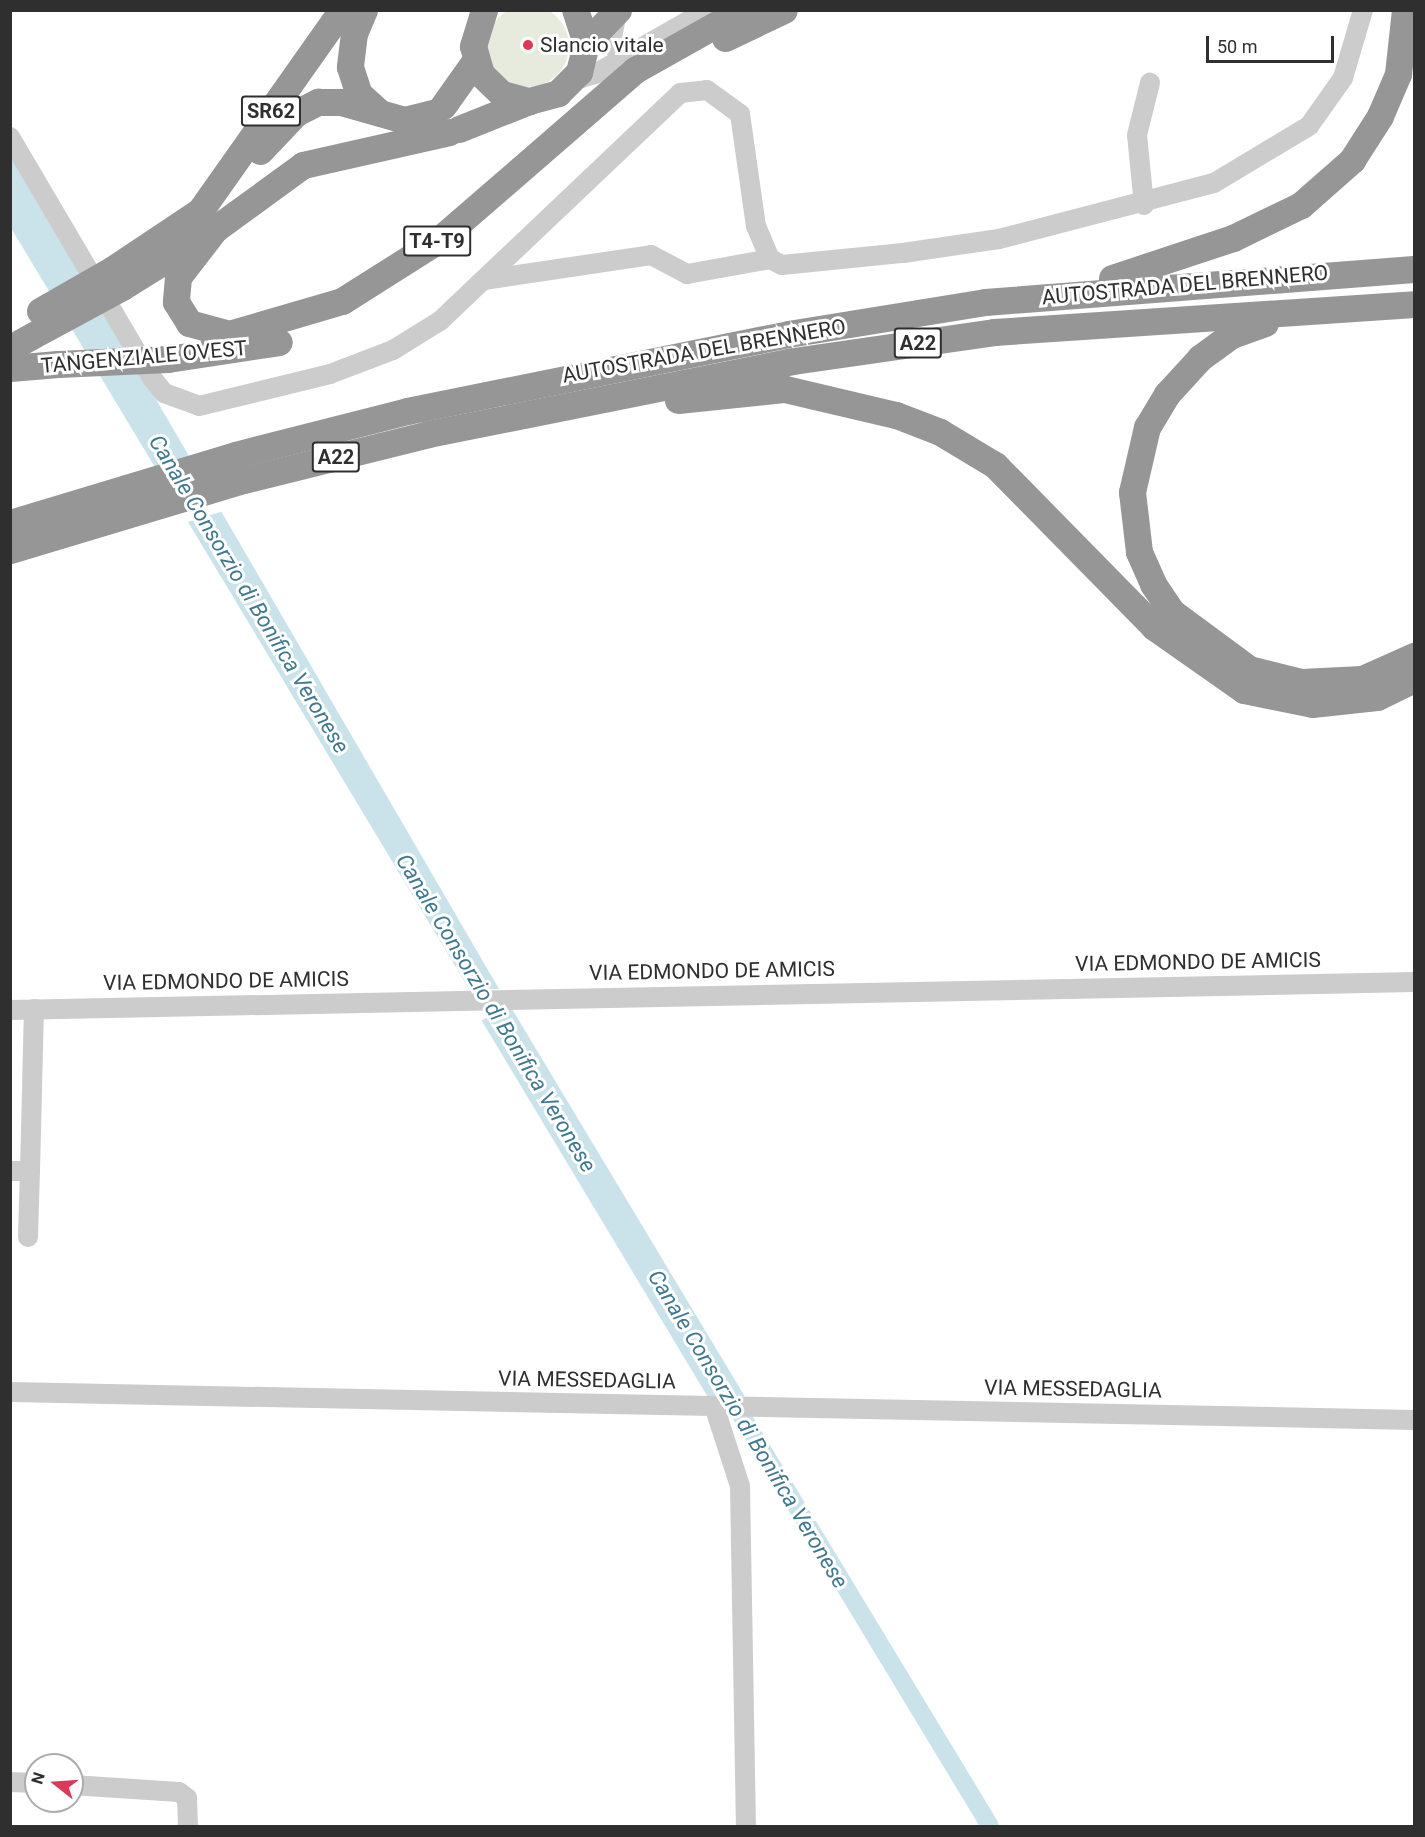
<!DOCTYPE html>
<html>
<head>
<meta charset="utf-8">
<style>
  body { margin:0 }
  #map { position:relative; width:1425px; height:1837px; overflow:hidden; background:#fff; font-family:Roboto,sans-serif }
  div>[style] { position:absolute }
  .green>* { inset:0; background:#e7ebdd }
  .round { border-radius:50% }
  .water>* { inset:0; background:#cae2ea; transform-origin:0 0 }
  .pier>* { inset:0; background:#fff }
  .canal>* { height:18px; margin:-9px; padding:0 9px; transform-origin:9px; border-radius:9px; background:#cae2ea }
  .minor>* { height:20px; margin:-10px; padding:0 10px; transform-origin:10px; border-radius:10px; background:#ccc }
  .highway>* { height:27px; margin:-13.5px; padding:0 13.5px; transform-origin:13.5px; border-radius:13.5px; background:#969696 }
  .highway-bridge>* { height:27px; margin:-13.5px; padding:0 13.5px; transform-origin:13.5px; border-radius:13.5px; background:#969696 }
  .dots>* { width:16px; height:16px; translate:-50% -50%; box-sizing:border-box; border:3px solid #fff; border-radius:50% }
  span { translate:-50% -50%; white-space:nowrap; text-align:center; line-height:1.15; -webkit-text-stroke:6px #fff; paint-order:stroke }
  .shield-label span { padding:2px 4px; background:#fff; border:2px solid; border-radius:4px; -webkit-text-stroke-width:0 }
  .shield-label { font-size:20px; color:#2f2f2f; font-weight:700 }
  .poi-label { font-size:21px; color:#2f2f2f }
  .left { translate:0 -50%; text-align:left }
  .street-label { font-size:21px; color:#2f2f2f }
  .water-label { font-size:22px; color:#40798e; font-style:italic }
  .frame { position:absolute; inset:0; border:12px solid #2f2f2f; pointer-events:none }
  .north { position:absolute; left:24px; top:1753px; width:60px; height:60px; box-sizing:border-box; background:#fff; border:2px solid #acacac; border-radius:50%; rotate:287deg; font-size:16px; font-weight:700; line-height:24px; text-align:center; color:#2f2f2f }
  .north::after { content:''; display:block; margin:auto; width:21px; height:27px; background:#de3858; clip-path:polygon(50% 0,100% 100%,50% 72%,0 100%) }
  .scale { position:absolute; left:1206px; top:36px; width:128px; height:27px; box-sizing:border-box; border:3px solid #2f2f2f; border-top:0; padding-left:8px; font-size:18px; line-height:21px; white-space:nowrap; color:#2f2f2f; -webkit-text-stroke:4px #fff; paint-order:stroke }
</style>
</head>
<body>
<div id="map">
  <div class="green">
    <div class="round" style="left:487px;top:5px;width:82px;height:82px"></div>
  </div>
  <div class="water">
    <div style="clip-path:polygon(10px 155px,86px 279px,499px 989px,469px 989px,11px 228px)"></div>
    <div style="left:509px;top:1004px;width:457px;height:32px;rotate:59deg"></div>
  </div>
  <div class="pier">
    <div style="clip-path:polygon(193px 457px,224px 511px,184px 523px,151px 469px)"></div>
  </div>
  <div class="canal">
    <div style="left:717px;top:1375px;width:527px;rotate:58.81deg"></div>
  </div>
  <div class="minor">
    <div style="left:617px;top:12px;width:33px;rotate:101deg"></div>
    <div style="left:611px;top:44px;width:12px;rotate:42deg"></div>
    <div style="left:620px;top:52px;width:14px;rotate:-4deg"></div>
    <div style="left:572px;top:81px;width:24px;rotate:-17deg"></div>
    <div style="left:595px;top:74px;width:129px;rotate:-29.7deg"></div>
    <div style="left:10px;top:137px;width:280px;rotate:59.5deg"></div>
    <div style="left:152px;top:378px;width:19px;rotate:51deg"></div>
    <div style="left:164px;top:393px;width:37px;rotate:20deg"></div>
    <div style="left:199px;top:406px;width:135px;rotate:-13.7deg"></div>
    <div style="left:330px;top:374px;width:67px;rotate:-20.9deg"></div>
    <div style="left:393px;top:350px;width:55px;rotate:-31.7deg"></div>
    <div style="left:440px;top:321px;width:331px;rotate:-43.5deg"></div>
    <div style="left:680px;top:93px;width:27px;rotate:-6deg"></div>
    <div style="left:707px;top:90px;width:41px;rotate:36deg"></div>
    <div style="left:740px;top:114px;width:113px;rotate:81.9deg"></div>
    <div style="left:756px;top:226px;width:36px;rotate:67deg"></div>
    <div style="left:770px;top:259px;width:13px;rotate:27deg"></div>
    <div style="left:782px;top:265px;width:122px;rotate:-5.7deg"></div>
    <div style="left:903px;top:253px;width:97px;rotate:-8.3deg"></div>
    <div style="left:999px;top:239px;width:222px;rotate:-14.6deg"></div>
    <div style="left:1214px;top:183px;width:111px;rotate:-31deg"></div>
    <div style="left:1309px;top:126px;width:59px;rotate:-54.7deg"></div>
    <div style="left:1343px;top:78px;width:71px;rotate:-73.6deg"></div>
    <div style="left:1144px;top:205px;width:70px;rotate:-95.7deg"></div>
    <div style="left:1137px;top:135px;width:54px;rotate:-76deg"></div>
    <div style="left:484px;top:280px;width:169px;rotate:-8.5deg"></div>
    <div style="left:651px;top:255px;width:41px;rotate:27.8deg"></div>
    <div style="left:687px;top:274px;width:84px;rotate:-10.2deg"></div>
    <div style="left:10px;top:1010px;width:1404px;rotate:-1.14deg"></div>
    <div style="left:10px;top:1171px;width:20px"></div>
    <div style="left:30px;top:1171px;width:162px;rotate:-88.6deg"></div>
    <div style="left:28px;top:1237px;width:66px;rotate:-88.3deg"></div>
    <div style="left:10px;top:1392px;width:1404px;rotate:1.14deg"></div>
    <div style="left:714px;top:1406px;width:84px;rotate:72deg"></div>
    <div style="left:740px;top:1486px;width:340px;rotate:89deg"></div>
    <div style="left:10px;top:1782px;width:26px;rotate:2deg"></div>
    <div style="left:72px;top:1785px;width:107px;rotate:3.7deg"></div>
    <div style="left:179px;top:1792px;width:10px;rotate:37deg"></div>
    <div style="left:187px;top:1798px;width:28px;rotate:88deg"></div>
  </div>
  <div class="highway">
    <div style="left:364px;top:10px;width:25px;rotate:113deg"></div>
    <div style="left:354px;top:33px;width:34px;rotate:97deg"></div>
    <div style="left:350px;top:67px;width:28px;rotate:72deg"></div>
    <div style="left:359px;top:94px;width:28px;rotate:42deg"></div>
    <div style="left:484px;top:10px;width:38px;rotate:107deg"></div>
    <div style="left:473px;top:46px;width:29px;rotate:74deg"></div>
    <div style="left:481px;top:74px;width:29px;rotate:44deg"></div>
    <div style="left:502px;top:94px;width:28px;rotate:15deg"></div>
    <div style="left:529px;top:101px;width:30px;rotate:-15deg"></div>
    <div style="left:558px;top:93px;width:30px;rotate:-45deg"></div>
    <div style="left:579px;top:72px;width:30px;rotate:-76deg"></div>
    <div style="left:586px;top:43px;width:35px;rotate:-108deg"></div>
    <div style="left:725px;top:38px;width:65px;rotate:-25.4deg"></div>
    <div style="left:586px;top:43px;width:46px;rotate:-45.9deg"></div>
    <div style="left:443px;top:106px;width:55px;rotate:-54.6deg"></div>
    <div style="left:459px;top:129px;width:75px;rotate:-21.8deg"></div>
    <div style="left:260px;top:151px;width:52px;rotate:-46.5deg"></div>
    <div style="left:296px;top:113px;width:25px;rotate:-27deg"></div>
    <div style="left:318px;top:102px;width:23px"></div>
    <div style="left:341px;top:102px;width:66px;rotate:15.9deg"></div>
    <div style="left:404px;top:120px;width:32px;rotate:-14deg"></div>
    <div style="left:215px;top:229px;width:61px;rotate:127.6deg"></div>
    <div style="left:178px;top:277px;width:25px;rotate:95deg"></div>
    <div style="left:176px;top:302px;width:25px;rotate:58deg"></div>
    <div style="left:189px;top:323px;width:41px;rotate:15.4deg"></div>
    <div style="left:229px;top:334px;width:118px;rotate:-16.3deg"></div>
    <div style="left:342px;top:301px;width:116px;rotate:-32.3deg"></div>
    <div style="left:440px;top:239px;width:258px;rotate:-40.9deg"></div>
    <div style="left:635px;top:70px;width:123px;rotate:-29.3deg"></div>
    <div style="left:113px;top:269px;width:105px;rotate:-33.7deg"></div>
    <div style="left:200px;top:211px;width:246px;rotate:-54.8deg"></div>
    <div style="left:1112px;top:278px;width:127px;rotate:-18.3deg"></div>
    <div style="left:1233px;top:238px;width:76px;rotate:-25.9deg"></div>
    <div style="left:1301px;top:205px;width:68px;rotate:-41.4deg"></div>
    <div style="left:1352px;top:160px;width:52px;rotate:-57.5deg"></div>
    <div style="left:1380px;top:116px;width:46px;rotate:-66.8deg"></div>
    <div style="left:1398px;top:74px;width:64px;rotate:-83.8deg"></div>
    <div style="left:122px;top:287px;width:110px;rotate:-31.9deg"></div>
    <div style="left:215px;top:229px;width:109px;rotate:-36deg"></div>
    <div style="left:303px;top:165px;width:150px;rotate:-12.7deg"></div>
    <div style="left:1265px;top:323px;width:37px;rotate:160deg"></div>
    <div style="left:1230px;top:336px;width:37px;rotate:144deg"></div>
    <div style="left:1200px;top:358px;width:49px;rotate:132.5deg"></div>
    <div style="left:1167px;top:394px;width:39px;rotate:121deg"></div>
    <div style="left:1147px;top:427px;width:67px;rotate:103deg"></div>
    <div style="left:1132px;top:492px;width:60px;rotate:83.3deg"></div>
    <div style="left:1139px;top:552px;width:35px;rotate:66deg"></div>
    <div style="left:1153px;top:584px;width:34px;rotate:56deg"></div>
    <div style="left:1172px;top:612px;width:96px;rotate:36.5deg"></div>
    <div style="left:1249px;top:669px;width:54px;rotate:14deg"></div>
    <div style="left:1301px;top:682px;width:61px;rotate:-2.8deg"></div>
    <div style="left:1362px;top:679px;width:57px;rotate:-23.9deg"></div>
    <div style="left:10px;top:348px;width:43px;rotate:-28.9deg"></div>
    <div style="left:168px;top:359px;width:112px;rotate:-8.7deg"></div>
    <div style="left:10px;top:368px;width:48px;rotate:-4.8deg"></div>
    <div style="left:678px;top:400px;width:108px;rotate:-5.9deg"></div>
    <div style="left:785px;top:389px;width:114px;rotate:13.2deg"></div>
    <div style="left:896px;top:415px;width:47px;rotate:21.1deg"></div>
    <div style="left:940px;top:432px;width:64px;rotate:31deg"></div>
    <div style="left:995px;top:465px;width:227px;rotate:45.5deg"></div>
    <div style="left:1154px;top:627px;width:110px;rotate:35deg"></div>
    <div style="left:1244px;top:690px;width:69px;rotate:11.6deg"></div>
    <div style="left:1312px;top:704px;width:65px;rotate:-6.1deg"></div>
    <div style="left:1377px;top:697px;width:41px;rotate:-25.9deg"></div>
    <div style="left:10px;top:523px;width:235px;rotate:-16.8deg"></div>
    <div style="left:235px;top:455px;width:178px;rotate:-14.3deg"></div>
    <div style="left:407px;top:411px;width:389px;rotate:-11.4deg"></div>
    <div style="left:788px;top:334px;width:200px;rotate:-9.2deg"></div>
    <div style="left:985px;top:302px;width:430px;rotate:-4.4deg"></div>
    <div style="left:10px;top:550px;width:244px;rotate:-16.7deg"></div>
    <div style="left:244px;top:480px;width:190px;rotate:-14deg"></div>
    <div style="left:428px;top:434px;width:372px;rotate:-11.3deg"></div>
    <div style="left:793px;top:361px;width:203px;rotate:-8.2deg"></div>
    <div style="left:994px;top:332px;width:421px;rotate:-3.8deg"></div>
  </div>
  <div class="highway-bridge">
    <div style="left:40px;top:311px;width:84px;rotate:-29.9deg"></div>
    <div style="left:48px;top:327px;width:84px;rotate:-28.4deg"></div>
    <div style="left:58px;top:364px;width:110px;rotate:-2.6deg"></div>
  </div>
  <div class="dots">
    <div style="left:528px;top:45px;background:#de3858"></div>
  </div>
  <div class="shield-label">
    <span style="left:271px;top:111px">SR62</span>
    <span style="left:437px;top:241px">T4-T9</span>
    <span style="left:918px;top:343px">A22</span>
    <span style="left:336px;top:457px">A22</span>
  </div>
  <div class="poi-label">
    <span class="left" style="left:540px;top:45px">Slancio vitale</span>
  </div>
  <div class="street-label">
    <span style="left:1185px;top:285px;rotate:-5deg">AUTOSTRADA DEL BRENNERO</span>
    <span style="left:704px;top:351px;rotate:-10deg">AUTOSTRADA DEL BRENNERO</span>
    <span style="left:144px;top:357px;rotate:-5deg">TANGENZIALE OVEST</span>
    <span style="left:1198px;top:962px;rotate:-1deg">VIA EDMONDO DE AMICIS</span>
    <span style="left:712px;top:971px;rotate:-1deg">VIA EDMONDO DE AMICIS</span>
    <span style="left:226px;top:981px;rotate:-1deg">VIA EDMONDO DE AMICIS</span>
    <span style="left:587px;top:1380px;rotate:1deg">VIA MESSEDAGLIA</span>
    <span style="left:1073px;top:1389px;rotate:1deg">VIA MESSEDAGLIA</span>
  </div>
  <div class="water-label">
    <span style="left:249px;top:594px;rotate:59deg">Canale Consorzio di Bonifica Veronese</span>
    <span style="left:496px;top:1013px;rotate:59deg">Canale Consorzio di Bonifica Veronese</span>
    <span style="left:748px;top:1429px;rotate:59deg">Canale Consorzio di Bonifica Veronese</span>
  </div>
  <div class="frame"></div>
  <div class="north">N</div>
  <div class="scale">50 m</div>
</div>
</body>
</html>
